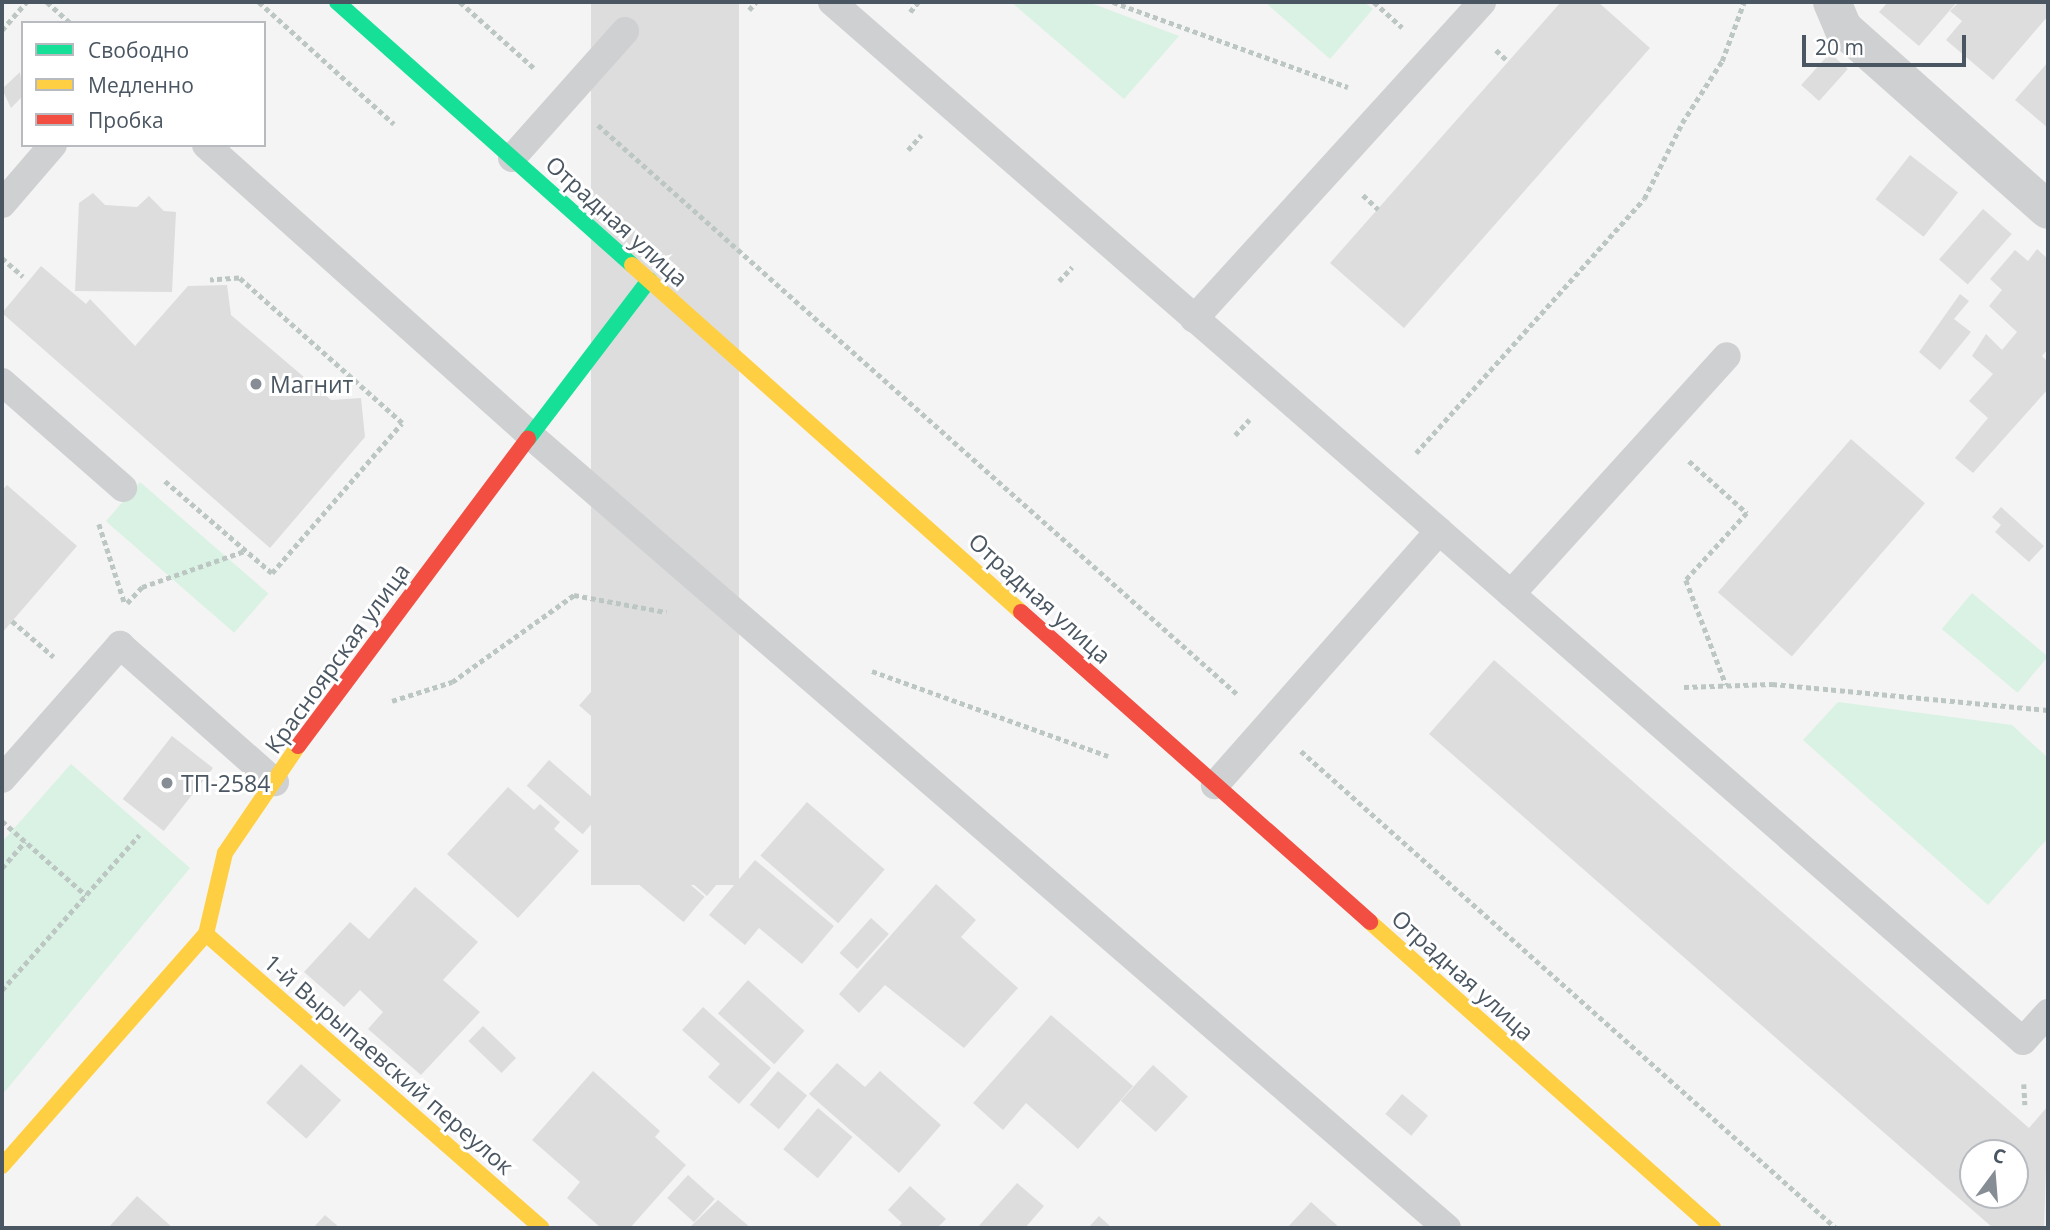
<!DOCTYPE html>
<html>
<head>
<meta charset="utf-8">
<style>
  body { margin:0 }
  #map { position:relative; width:2050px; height:1230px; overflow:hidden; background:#f4f4f4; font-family:"Open Sans",sans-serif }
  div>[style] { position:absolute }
  .green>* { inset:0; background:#d9f2e3; transform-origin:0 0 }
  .building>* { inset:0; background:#ddddde; transform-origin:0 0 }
  .path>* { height:4.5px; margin-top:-2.25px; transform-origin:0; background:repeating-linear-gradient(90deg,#bcc7c4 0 5px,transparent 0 8.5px) }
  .lane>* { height:28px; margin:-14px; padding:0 14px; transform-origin:14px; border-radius:14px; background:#ced0d2 }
  .street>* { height:38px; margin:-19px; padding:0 19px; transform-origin:19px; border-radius:19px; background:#ced0d2 }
  .fast>* { height:16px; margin:-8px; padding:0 8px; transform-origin:8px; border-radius:8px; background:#16e098 }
  .slow>* { height:16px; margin:-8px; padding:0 8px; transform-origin:8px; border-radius:8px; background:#ffcf43 }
  .jam>* { height:16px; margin:-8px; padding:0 8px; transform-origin:8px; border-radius:8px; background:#f24e42 }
  .dots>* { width:19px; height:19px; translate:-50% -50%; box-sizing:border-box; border:4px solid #fff; border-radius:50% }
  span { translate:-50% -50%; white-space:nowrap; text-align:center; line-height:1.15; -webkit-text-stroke:6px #fff; paint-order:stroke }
  .street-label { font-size:23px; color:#4a5661 }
  .poi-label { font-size:23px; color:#4a5661 }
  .left { translate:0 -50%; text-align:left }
  .frame { position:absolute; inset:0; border:4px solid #4a5661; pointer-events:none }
  .legend { position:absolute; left:21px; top:21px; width:245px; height:126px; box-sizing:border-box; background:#fff; border:2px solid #b7bbc0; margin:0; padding:9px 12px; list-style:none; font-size:21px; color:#4a5661 }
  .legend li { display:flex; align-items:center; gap:14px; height:35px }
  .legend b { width:35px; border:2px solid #b7bbc0 }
  .north { position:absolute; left:1959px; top:1139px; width:70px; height:70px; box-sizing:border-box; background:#fff; border:2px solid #b7bbc0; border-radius:50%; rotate:16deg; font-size:19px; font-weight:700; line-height:28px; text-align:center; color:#4a5661 }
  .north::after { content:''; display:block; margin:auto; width:24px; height:32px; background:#868d94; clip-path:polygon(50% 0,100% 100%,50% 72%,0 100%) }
  .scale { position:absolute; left:1802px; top:35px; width:164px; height:32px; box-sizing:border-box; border:4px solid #4a5661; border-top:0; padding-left:9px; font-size:21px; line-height:24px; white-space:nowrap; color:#4a5661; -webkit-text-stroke:5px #fff; paint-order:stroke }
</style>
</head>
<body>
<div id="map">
  <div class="green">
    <div style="clip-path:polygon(1011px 2px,1088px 2px,1179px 36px,1124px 99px)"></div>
    <div style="clip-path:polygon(1265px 2px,1364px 2px,1373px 9px,1330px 59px)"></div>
    <div style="left:140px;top:482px;width:170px;height:52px;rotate:41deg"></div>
    <div style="left:1972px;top:593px;width:99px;height:47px;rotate:40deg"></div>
    <div style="clip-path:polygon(1838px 702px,2012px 725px,2048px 758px,2048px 838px,1988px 905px,1803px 740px)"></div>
    <div style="clip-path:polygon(71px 764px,190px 868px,2px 1095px,2px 842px)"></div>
  </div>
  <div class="building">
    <div style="left:591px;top:2px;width:148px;height:883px"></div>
    <div style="clip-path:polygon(1561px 2px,1598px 2px,1650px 48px,1404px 328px,1330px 263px)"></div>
    <div style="clip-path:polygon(1888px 2px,1957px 2px,1919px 46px,1879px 12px)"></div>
    <div style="clip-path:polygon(1959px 2px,2048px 2px,2048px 16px,1993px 80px,1946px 40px,1962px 21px,1950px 11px)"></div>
    <div style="left:1830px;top:53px;width:24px;height:43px;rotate:42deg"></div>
    <div style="clip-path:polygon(2048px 62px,2048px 128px,2015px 100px)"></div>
    <div style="clip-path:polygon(20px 72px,23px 96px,11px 108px,2px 89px)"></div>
    <div style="left:1910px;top:155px;width:61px;height:56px;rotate:38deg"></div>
    <div style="clip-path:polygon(93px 193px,105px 205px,137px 207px,149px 196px,164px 211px,176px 212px,172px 292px,75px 291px,79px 203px)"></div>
    <div style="left:1983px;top:209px;width:38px;height:67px;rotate:41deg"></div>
    <div style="clip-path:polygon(2037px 249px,2048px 259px,2048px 349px,2042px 356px,2048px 362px,2048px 389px,1973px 473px,1955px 458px,1988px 418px,1969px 401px,1993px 374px,1972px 356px,1986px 334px,2002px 350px,2017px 332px,1989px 306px,2002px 290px,1990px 279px,2015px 250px,2028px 261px)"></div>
    <div style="clip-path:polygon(41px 266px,86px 304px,90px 299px,135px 346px,188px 286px,227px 285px,231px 315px,331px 400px,361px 398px,365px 437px,270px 548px,2px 313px)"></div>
    <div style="clip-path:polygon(1960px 294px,1969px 301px,1954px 319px,1971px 332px,1940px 370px,1919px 352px)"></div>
    <div style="left:1851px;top:439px;width:98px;height:203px;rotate:41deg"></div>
    <div style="clip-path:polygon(7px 485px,77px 546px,2px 633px,2px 491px)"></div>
    <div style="clip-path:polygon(2001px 507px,2044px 546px,2029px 562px,1995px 532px,2001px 525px,1992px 517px)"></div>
    <div style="left:631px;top:646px;width:91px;height:79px;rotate:41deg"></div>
    <div style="clip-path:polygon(evenodd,1494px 660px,2029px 1128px,2048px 1106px,2044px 1228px,1993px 1228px,1429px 734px,1494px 660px,1973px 1153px,2015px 1153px,2015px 1195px,1973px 1195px,1973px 1153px)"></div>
    <div style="left:172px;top:736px;width:52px;height:80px;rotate:38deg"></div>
    <div style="left:549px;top:760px;width:74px;height:34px;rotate:41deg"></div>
    <div style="clip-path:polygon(650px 783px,729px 851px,718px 864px,727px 872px,707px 896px,618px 820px)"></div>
    <div style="clip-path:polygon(508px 787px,534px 810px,540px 804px,560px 822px,554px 829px,579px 851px,518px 918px,447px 854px)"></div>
    <div style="left:807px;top:802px;width:103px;height:71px;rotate:41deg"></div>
    <div style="left:661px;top:860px;width:57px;height:33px;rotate:40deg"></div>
    <div style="clip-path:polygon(755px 860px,834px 926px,802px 964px,759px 928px,745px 945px,709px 915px)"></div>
    <div style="clip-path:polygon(936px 884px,976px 920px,961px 937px,1018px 988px,964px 1048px,885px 985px,859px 1013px,839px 994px)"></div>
    <div style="clip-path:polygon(415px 887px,478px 942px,443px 980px,480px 1012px,421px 1075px,368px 1029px,383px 1012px,360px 990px,344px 1007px,304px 972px,350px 922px,369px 939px)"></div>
    <div style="left:871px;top:918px;width:24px;height:47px;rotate:42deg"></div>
    <div style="left:748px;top:980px;width:76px;height:45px;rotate:42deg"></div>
    <div style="clip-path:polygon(703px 1007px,771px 1068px,739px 1104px,708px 1077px,720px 1064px,682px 1030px)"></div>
    <div style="clip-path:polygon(1051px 1015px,1133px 1086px,1078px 1149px,1026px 1103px,1003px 1130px,973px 1103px)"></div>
    <div style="left:483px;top:1026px;width:46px;height:21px;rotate:44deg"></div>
    <div style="clip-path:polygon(837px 1063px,865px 1087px,880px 1071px,941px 1125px,899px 1173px,809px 1094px)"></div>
    <div style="left:301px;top:1064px;width:54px;height:52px;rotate:42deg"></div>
    <div style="left:1153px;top:1065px;width:47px;height:48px;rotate:42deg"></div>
    <div style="clip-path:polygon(593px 1071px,660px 1131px,655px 1137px,686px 1165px,630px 1228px,601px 1228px,567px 1198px,580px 1182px,532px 1140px)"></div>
    <div style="left:778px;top:1071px;width:38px;height:44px;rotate:40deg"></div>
    <div style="left:1402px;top:1094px;width:34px;height:26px;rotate:40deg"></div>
    <div style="left:818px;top:1108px;width:45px;height:54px;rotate:40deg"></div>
    <div style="left:688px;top:1175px;width:36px;height:31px;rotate:42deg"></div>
    <div style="clip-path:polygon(1017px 1183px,1044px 1206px,1025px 1228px,977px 1228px)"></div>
    <div style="clip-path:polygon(910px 1186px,946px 1219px,937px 1228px,897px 1228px,902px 1223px,888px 1210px)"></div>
    <div style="clip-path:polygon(137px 1196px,173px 1228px,108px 1228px)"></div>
    <div style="clip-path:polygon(718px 1200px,751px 1228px,689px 1228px)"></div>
    <div style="clip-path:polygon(1311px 1202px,1340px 1228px,1287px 1228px)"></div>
    <div style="clip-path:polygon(325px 1215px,340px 1228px,313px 1228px)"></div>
    <div style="clip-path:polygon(1099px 1216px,1112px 1228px,1088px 1228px)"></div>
  </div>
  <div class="path">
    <div style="left:47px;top:2px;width:31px;rotate:42deg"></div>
    <div style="left:259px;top:2px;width:182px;rotate:42.1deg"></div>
    <div style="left:460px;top:2px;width:99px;rotate:41.7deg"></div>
    <div style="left:1113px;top:2px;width:250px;rotate:19.9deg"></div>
    <div style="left:1374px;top:2px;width:38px;rotate:42deg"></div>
    <div style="left:749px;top:10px;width:11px;rotate:-49deg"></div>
    <div style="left:910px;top:12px;width:13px;rotate:-51deg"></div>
    <div style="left:2px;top:30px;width:37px;rotate:-49deg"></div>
    <div style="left:1496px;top:50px;width:16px;rotate:43deg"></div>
    <div style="left:598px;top:125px;width:856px;rotate:41.68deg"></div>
    <div style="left:908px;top:150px;width:20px;rotate:-49deg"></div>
    <div style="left:1363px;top:195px;width:21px;rotate:43deg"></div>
    <div style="left:2px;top:258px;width:28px;rotate:41deg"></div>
    <div style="left:1059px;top:281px;width:19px;rotate:-47deg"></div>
    <div style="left:1235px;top:435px;width:21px;rotate:-47deg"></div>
    <div style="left:1416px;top:453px;width:341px;rotate:-48.1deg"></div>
    <div style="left:1644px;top:199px;width:85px;rotate:-63.4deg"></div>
    <div style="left:1682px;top:123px;width:74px;rotate:-57.2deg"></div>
    <div style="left:1722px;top:61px;width:63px;rotate:-69.6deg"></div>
    <div style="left:1689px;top:461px;width:78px;rotate:41.9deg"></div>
    <div style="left:1747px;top:513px;width:91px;rotate:132.3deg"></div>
    <div style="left:1686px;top:580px;width:112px;rotate:69.1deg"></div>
    <div style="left:165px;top:481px;width:141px;rotate:40.7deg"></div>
    <div style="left:272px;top:573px;width:198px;rotate:-49.1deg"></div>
    <div style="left:402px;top:423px;width:218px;rotate:-138.3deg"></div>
    <div style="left:239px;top:278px;width:29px;rotate:176deg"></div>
    <div style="left:99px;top:524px;width:84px;rotate:72deg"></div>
    <div style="left:127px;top:603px;width:22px;rotate:-47deg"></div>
    <div style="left:142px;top:587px;width:109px;rotate:-19.3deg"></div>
    <div style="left:12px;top:621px;width:55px;rotate:40.6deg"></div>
    <div style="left:872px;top:671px;width:251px;rotate:19.8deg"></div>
    <div style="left:1684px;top:687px;width:88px;rotate:-2deg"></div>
    <div style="left:1772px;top:684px;width:277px;rotate:5.4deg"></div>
    <div style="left:392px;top:701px;width:63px;rotate:-17.6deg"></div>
    <div style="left:452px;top:682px;width:150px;rotate:-35.5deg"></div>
    <div style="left:574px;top:595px;width:94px;rotate:10.5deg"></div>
    <div style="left:1301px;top:751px;width:717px;rotate:41.72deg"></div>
    <div style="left:2px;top:821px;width:112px;rotate:41.4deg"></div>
    <div style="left:2px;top:868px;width:35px;rotate:-49deg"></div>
    <div style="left:2px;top:990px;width:207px;rotate:-48.5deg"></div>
    <div style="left:2024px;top:1084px;width:21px;rotate:87deg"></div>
  </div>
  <div class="lane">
    <div style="left:832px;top:2px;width:805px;rotate:41.07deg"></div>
    <div style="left:1439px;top:531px;width:339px;rotate:131.4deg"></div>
    <div style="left:206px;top:145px;width:436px;rotate:41.8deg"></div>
    <div style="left:531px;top:436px;width:1211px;rotate:40.85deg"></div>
    <div style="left:512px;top:158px;width:170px;rotate:-48.3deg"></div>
    <div style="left:2px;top:204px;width:78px;rotate:-49.2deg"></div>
    <div style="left:1194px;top:319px;width:428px;rotate:-47.7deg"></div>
    <div style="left:2px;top:382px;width:161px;rotate:41.2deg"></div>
    <div style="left:1439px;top:531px;width:775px;rotate:41.13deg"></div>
    <div style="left:2023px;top:1041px;width:38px;rotate:-48deg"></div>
    <div style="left:1511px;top:594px;width:321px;rotate:-47.8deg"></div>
    <div style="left:2px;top:779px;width:179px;rotate:-48.6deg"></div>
    <div style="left:120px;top:645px;width:207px;rotate:41.5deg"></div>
  </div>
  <div class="street">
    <div style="left:1832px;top:2px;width:28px;rotate:67deg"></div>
    <div style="left:1843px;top:28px;width:274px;rotate:41.6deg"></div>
  </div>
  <div class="fast">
    <div style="left:337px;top:2px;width:395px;rotate:41.7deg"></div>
    <div style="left:528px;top:439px;width:200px;rotate:-52.7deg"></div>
  </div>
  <div class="slow">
    <div style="left:632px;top:265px;width:521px;rotate:41.73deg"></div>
    <div style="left:1370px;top:922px;width:460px;rotate:41.7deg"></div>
    <div style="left:206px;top:934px;width:446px;rotate:41.2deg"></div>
    <div style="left:2px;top:1166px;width:309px;rotate:-48.7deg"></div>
    <div style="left:206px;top:934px;width:83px;rotate:-76.8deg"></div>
    <div style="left:225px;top:853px;width:130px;rotate:-55.7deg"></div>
  </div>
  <div class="jam">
    <div style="left:1021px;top:612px;width:467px;rotate:41.6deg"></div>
    <div style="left:298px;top:746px;width:384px;rotate:-53.2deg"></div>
  </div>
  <div class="dots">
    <div style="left:256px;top:384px;background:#868d94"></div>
    <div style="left:167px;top:783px;background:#868d94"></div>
  </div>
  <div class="street-label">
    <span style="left:617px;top:221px;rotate:42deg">Отрадная улица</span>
    <span style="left:1040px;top:598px;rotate:42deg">Отрадная улица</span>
    <span style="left:337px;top:658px;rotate:-54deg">Красноярская улица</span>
    <span style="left:1463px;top:975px;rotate:42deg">Отрадная улица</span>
    <span style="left:389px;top:1064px;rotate:41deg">1-й Вырыпаевский переулок</span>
  </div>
  <div class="poi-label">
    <span class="left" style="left:270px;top:384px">Магнит</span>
    <span class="left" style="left:181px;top:783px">ТП-2584</span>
  </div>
  <div class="frame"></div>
  <ul class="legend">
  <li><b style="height:9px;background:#16e098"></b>Свободно</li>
  <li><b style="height:9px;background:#ffcf43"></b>Медленно</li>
  <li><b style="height:9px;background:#f24e42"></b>Пробка</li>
  </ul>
  <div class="north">С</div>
  <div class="scale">20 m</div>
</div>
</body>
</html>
